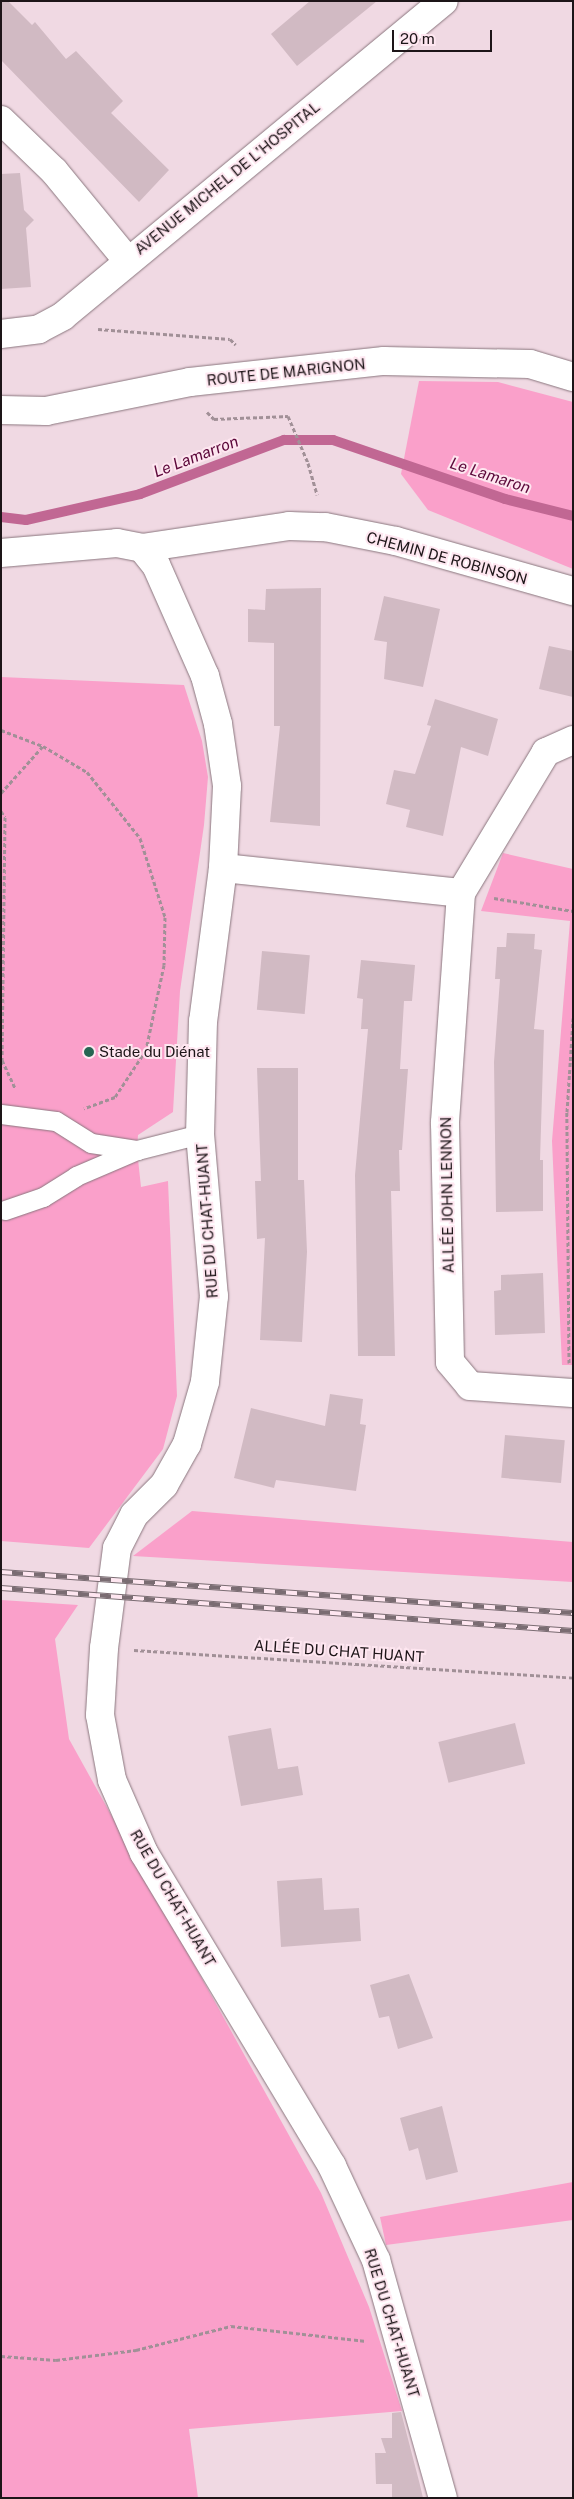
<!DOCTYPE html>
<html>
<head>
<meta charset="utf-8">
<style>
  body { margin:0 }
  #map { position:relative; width:574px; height:2499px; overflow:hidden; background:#f0d9e3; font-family:"Public Sans",sans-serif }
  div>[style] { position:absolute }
  .green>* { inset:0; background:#faa0ca }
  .stream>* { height:10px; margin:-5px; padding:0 5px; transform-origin:5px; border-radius:5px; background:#c16793 }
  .building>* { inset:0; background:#d1bac3; transform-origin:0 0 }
  .path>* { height:3px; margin-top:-1.5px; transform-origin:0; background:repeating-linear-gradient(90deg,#a19097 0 4px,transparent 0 6.5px) }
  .roads { filter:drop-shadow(0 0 1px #8a767e) drop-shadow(0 0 1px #8a767e) }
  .lane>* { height:19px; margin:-9.5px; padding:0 9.5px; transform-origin:9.5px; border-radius:9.5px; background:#fff }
  .street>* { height:28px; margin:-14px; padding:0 14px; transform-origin:14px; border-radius:14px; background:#fff }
  .rail>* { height:5.5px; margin-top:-2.75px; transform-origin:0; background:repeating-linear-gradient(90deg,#fee6f0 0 11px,#7a6c72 0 22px); box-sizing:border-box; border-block:1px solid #7a6c72 }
  .dots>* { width:14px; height:14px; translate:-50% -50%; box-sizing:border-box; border:2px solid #fee6f0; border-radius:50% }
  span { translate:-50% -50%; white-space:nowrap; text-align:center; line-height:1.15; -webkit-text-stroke:4px #fee6f0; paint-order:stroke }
  .street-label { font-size:15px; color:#1d1518 }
  .poi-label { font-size:15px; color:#1d1518 }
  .left { translate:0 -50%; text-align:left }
  .water-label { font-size:16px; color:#5c083a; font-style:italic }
  .frame { position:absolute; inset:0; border:2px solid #1d1518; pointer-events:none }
  .scale { position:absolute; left:392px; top:30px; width:100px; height:22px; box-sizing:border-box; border:2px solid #1d1518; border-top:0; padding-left:6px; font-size:15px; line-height:18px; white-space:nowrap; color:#1d1518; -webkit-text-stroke:4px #fee6f0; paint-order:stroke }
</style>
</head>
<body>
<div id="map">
  <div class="green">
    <div style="clip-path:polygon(419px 381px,498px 382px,573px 402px,573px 569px,428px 510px,401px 474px)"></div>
    <div style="clip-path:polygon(1px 677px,184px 685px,202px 741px,208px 777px,204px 825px,180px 991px,173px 1112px,138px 1135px,137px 1150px,141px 1187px,168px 1181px,177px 1396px,163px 1449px,89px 1548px,1px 1541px)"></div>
    <div style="clip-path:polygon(503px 853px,573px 869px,573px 1365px,562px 1365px,552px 1141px,570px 921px,481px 911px)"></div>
    <div style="clip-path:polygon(192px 1511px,573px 1542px,573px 1582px,133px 1556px)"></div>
    <div style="clip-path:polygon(1px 1600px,78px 1605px,55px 1639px,69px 1739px,321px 2193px,369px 2307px,402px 2411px,189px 2429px,198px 2498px,1px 2498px)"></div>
    <div style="clip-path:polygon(573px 2182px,573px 2220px,386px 2245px,380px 2217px)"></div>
  </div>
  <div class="stream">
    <div style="left:1px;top:517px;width:25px;rotate:7deg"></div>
    <div style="left:26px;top:520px;width:117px;rotate:-12.8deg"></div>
    <div style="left:140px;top:494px;width:154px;rotate:-20.6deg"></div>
    <div style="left:284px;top:440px;width:49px"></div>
    <div style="left:333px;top:440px;width:182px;rotate:18.9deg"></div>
    <div style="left:505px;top:499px;width:70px;rotate:14deg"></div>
  </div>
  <div class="building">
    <div style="clip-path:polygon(1px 1px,8px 1px,32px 25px,35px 22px,66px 59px,76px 51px,123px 101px,111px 113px,169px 170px,139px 202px,1px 60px)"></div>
    <div style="clip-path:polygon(310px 1px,377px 1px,297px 66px,271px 34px)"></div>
    <div style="clip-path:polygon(20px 173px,24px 210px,34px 220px,26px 228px,31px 287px,1px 289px,1px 174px)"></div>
    <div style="clip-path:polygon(321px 588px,320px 826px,270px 822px,280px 726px,274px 726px,274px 643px,248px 642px,248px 609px,265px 610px,266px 589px)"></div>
    <div style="clip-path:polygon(384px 596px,440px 609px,423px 687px,384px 679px,387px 642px,374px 640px)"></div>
    <div style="clip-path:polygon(549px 646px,573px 651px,573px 697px,539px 689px)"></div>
    <div style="clip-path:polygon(435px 699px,498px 719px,488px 756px,461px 747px,443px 836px,406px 827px,410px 810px,386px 804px,394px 770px,415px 774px,431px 726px,427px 725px)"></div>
    <div style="clip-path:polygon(507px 933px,535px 934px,534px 949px,542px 950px,534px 1029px,544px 1030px,540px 1160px,543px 1160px,543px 1211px,496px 1212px,494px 1062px,500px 979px,495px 979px,497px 947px,506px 947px)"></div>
    <div style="left:262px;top:951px;width:48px;height:59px;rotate:5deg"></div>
    <div style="clip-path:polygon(361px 960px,415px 965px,412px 1001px,404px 1001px,400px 1069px,408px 1069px,402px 1150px,399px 1150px,400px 1191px,391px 1191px,395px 1356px,358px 1356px,355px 1175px,368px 1029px,361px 1029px,363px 999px,357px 998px)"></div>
    <div style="clip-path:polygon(257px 1068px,298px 1068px,298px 1180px,304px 1180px,307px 1252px,302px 1342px,260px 1340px,265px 1238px,257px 1239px,255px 1181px,261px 1181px)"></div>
    <div style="clip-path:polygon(543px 1273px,545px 1333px,495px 1335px,494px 1291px,501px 1290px,501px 1275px)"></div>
    <div style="clip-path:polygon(330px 1394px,363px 1399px,360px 1424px,366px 1425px,356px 1491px,276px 1480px,274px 1488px,234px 1478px,251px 1408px,325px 1426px)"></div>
    <div style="left:505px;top:1435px;width:60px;height:43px;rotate:5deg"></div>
    <div style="left:515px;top:1723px;width:42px;height:79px;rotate:76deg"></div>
    <div style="clip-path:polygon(271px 1728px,278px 1769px,298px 1766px,303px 1795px,241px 1806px,228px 1736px)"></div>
    <div style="clip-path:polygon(322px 1878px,324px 1910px,359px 1908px,361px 1941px,281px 1947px,277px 1881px)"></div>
    <div style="clip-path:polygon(409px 1974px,433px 2038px,398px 2049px,389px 2016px,379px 2018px,370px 1985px)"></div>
    <div style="clip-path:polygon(442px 2106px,458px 2172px,426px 2180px,418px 2148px,409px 2151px,400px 2118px)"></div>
    <div style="clip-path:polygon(401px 2412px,420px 2485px,423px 2498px,392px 2498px,392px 2484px,376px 2484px,375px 2453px,386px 2453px,381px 2438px,392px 2438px,392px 2413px)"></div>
  </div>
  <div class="path">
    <div style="left:98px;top:329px;width:132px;rotate:4.3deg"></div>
    <div style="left:230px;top:339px;width:8px;rotate:45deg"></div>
    <div style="left:207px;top:412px;width:10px;rotate:45deg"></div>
    <div style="left:214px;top:419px;width:74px;rotate:-2.3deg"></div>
    <div style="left:288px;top:416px;width:51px;rotate:66.9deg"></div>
    <div style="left:308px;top:463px;width:33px;rotate:74deg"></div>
    <div style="left:1px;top:730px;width:45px;rotate:20.9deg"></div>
    <div style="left:43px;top:746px;width:51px;rotate:30.6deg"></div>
    <div style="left:87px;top:772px;width:85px;rotate:51.2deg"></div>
    <div style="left:140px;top:838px;width:83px;rotate:72.4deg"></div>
    <div style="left:165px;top:917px;width:48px;rotate:91.2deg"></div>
    <div style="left:164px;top:965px;width:87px;rotate:102deg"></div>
    <div style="left:146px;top:1050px;width:56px;rotate:123.4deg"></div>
    <div style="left:115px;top:1097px;width:33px;rotate:160deg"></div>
    <div style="left:1px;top:793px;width:63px;rotate:-48.2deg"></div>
    <div style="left:1px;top:811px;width:7px;rotate:56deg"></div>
    <div style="left:5px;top:817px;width:243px;rotate:90.7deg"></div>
    <div style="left:2px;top:1060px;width:31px;rotate:65deg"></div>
    <div style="left:494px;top:898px;width:80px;rotate:9.3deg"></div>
    <div style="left:569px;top:1363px;width:251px;rotate:-90.5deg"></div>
    <div style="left:567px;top:1112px;width:94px;rotate:-86.3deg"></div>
    <div style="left:134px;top:1650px;width:440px;rotate:3.6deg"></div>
    <div style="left:1px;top:2356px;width:55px;rotate:4.2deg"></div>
    <div style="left:56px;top:2360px;width:81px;rotate:-7.1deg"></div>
    <div style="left:136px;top:2350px;width:98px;rotate:-14.2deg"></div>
    <div style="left:231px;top:2326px;width:136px;rotate:6.3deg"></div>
  </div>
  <div class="roads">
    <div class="lane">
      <div style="left:1px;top:1114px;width:55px;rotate:7.3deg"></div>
      <div style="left:56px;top:1121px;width:41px;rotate:32.2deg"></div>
      <div style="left:91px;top:1143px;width:47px;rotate:8.7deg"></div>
      <div style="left:137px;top:1150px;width:65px;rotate:-14.3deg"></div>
      <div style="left:5px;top:1210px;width:40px;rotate:-18.9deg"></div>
      <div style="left:43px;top:1197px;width:39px;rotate:-32deg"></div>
      <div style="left:76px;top:1176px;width:66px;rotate:-23.1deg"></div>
    </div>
    <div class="street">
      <div style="left:1px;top:120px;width:74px;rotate:43.9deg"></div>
      <div style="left:54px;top:171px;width:115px;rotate:50.6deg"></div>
      <div style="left:1px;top:334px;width:38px;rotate:-7deg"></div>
      <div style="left:39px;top:329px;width:27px;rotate:-28deg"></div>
      <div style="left:63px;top:316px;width:494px;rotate:-39.6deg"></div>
      <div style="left:1px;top:410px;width:45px;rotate:1.3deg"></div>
      <div style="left:46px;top:411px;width:147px;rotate:-11.4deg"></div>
      <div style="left:190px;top:382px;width:195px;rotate:-6.2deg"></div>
      <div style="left:384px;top:361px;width:146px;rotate:1.2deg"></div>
      <div style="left:530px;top:364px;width:45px;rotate:16.8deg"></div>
      <div style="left:142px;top:548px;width:22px;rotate:51deg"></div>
      <div style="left:156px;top:565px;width:121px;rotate:66.2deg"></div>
      <div style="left:205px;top:676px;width:50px;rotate:74.8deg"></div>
      <div style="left:218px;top:724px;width:63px;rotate:81.7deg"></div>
      <div style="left:227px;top:786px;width:82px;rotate:92.8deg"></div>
      <div style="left:223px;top:868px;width:154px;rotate:97.4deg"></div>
      <div style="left:203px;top:1021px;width:113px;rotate:91.5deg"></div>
      <div style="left:200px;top:1134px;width:163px;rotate:85.1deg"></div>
      <div style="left:214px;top:1296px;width:86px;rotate:96deg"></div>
      <div style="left:205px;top:1382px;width:65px;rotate:106.2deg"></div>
      <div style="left:187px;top:1444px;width:47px;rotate:119.3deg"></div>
      <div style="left:164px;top:1485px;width:42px;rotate:135deg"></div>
      <div style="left:134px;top:1515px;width:37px;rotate:117deg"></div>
      <div style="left:117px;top:1548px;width:101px;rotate:97.4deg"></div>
      <div style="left:104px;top:1648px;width:67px;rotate:93.4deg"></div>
      <div style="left:100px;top:1715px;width:66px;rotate:79.5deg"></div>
      <div style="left:112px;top:1780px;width:80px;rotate:66.3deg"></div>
      <div style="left:144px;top:1853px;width:365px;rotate:59deg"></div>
      <div style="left:332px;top:2166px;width:104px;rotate:64.9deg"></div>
      <div style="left:376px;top:2260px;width:247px;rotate:74.3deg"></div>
      <div style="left:1px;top:553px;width:116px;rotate:-4.9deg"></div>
      <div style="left:117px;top:543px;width:25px;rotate:11deg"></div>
      <div style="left:142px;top:548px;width:149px;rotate:-8.5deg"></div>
      <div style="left:289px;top:526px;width:36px;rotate:2deg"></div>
      <div style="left:325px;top:527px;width:72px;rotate:11.2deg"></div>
      <div style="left:396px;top:541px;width:184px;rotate:15.8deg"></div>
      <div style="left:573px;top:740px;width:30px;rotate:156deg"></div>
      <div style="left:546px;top:752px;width:165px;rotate:121.1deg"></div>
      <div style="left:461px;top:893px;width:231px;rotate:94deg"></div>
      <div style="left:445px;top:1123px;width:239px;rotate:88.8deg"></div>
      <div style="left:450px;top:1362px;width:31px;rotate:50deg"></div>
      <div style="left:470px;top:1386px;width:103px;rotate:3.9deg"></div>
      <div style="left:223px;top:868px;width:239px;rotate:6deg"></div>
    </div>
  </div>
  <div class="rail">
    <div style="left:1px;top:1572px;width:573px;rotate:4.1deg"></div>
    <div style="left:1px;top:1588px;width:574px;rotate:4.3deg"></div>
  </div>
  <div class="dots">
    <div style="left:89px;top:1052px;background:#256552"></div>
  </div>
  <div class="street-label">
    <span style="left:227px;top:178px;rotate:-39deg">AVENUE MICHEL DE L'HOSPITAL</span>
    <span style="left:286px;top:372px;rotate:-6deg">ROUTE DE MARIGNON</span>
    <span style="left:447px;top:558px;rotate:15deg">CHEMIN DE ROBINSON</span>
    <span style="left:447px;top:1195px;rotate:-91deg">ALLÉE JOHN LENNON</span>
    <span style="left:207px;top:1221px;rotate:-94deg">RUE DU CHAT-HUANT</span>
    <span style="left:339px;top:1651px;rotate:4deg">ALLÉE DU CHAT HUANT</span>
    <span style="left:173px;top:1898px;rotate:60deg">RUE DU CHAT-HUANT</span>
    <span style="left:392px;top:2323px;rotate:73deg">RUE DU CHAT-HUANT</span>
  </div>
  <div class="poi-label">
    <span class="left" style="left:99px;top:1052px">Stade du Diénat</span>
  </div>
  <div class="water-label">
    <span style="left:196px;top:457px;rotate:-21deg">Le Lamarron</span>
    <span style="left:490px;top:476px;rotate:18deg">Le Lamaron</span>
  </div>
  <div class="frame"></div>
  <div class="scale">20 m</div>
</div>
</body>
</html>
